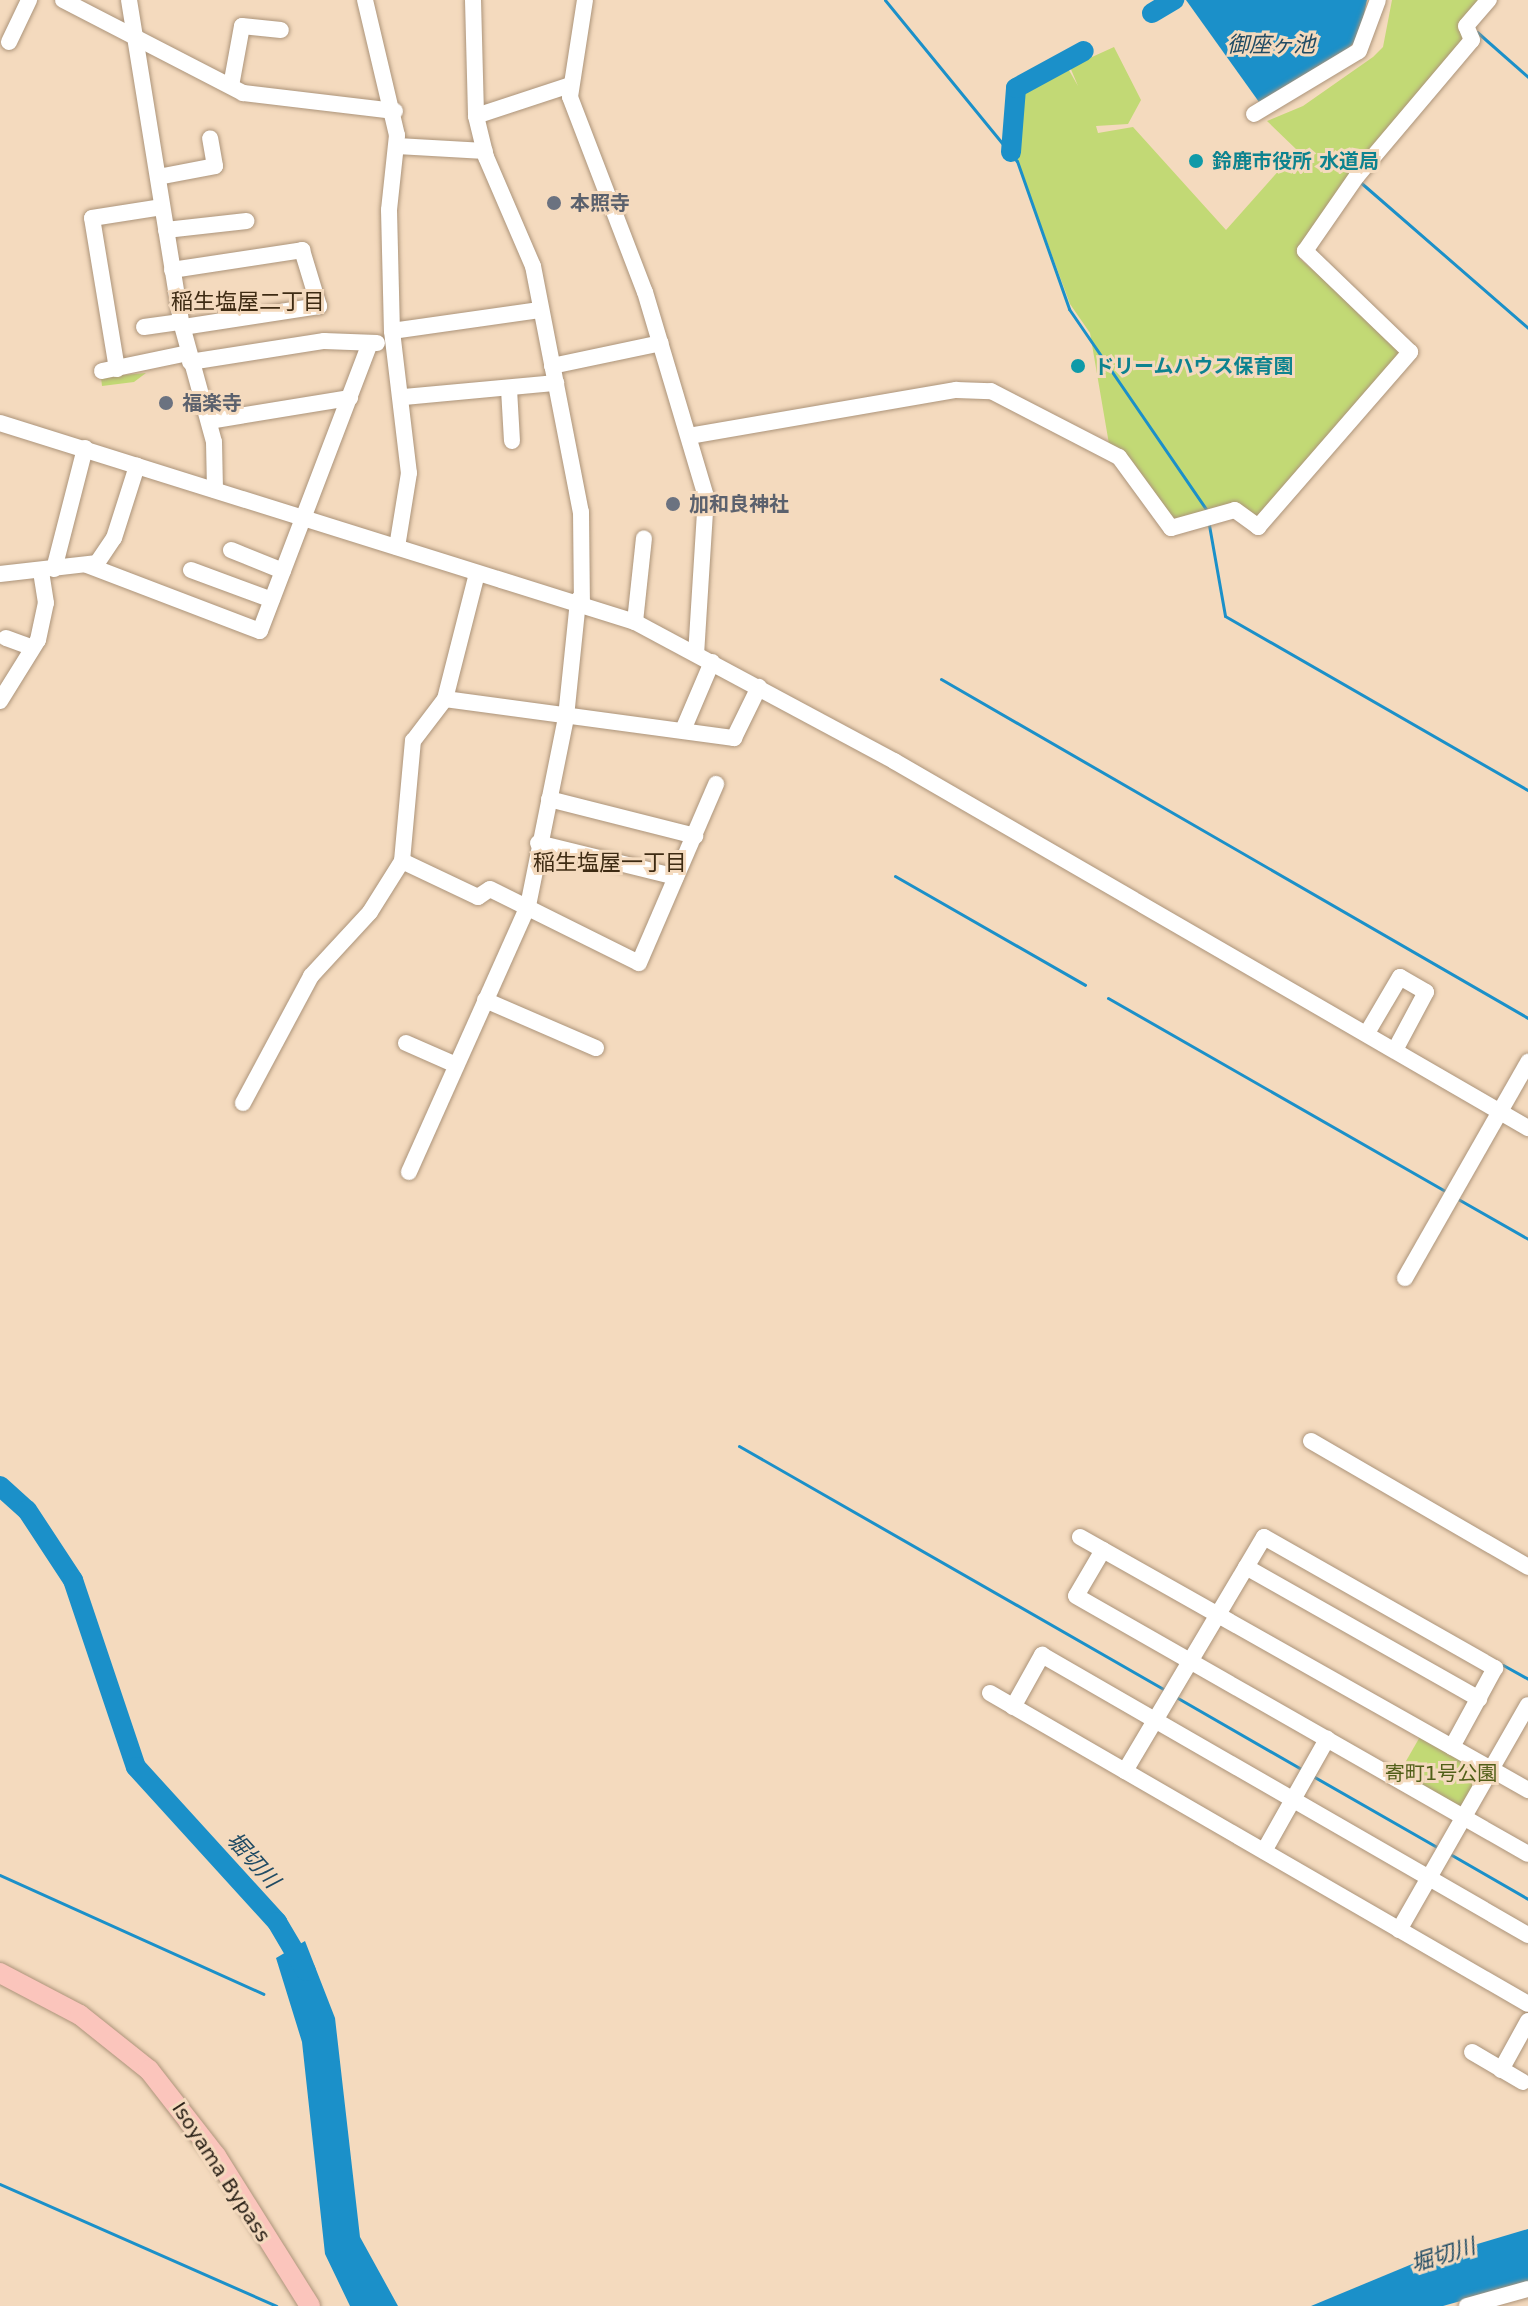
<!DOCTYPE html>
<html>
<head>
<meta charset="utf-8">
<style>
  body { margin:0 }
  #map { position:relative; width:1528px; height:2306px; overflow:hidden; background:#f4dabe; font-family:"DejaVu Sans","Noto Sans JP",sans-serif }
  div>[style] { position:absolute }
  .green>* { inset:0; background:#c2d975 }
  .water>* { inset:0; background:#1b90c9 }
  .stream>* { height:3px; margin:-1.5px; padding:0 1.5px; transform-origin:1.5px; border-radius:1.5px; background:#1b90c9 }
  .river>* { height:20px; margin:-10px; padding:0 10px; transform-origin:10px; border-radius:10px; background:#1b90c9 }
  .roads { filter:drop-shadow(0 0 2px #ac947a) drop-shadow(0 0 2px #ac947a) }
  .minor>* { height:16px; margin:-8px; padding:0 8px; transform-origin:8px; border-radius:8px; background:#fff }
  .major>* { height:20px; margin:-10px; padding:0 10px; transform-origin:10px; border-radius:10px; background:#fbc5bc }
  .dots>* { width:22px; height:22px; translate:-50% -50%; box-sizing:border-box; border:4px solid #f4dabe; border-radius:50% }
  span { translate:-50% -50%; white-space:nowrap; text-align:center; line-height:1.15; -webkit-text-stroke:6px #f4dabe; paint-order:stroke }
  .culture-label { font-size:20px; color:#0d838f; font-weight:700 }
  .left { translate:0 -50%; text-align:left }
  .worship-label { font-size:20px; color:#5b616d; font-weight:700 }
  .park-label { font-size:20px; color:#515f18 }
  .street-label { font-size:20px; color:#2a2117 }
  .water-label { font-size:22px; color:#204b64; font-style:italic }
  .neighbourhood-label { font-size:22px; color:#3e2b13 }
</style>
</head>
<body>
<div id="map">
  <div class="green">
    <div style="clip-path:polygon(1392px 0,1484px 0,1465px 38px,1300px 249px,1300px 259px,1402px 347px,1402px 356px,1259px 521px,1232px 506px,1175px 521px,1133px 462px,1109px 444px,1090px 333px,1070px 304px,1013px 150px,1019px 89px,1066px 65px,1078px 86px,1070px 67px,1114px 47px,1141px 100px,1128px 124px,1096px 126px,1098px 133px,1133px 127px,1226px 230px,1297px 150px,1267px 121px,1303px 106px,1373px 57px,1383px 47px)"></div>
    <div style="clip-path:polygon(146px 373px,134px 382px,102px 386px,101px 377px)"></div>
    <div style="clip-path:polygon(1421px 1735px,1479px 1769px,1465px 1806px,1457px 1809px,1398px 1775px)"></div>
  </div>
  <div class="water">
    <div style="clip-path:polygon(1186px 0,1367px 0,1359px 38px,1333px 63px,1259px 102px)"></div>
    <div style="clip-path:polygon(305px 1941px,335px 2018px,360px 2237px,398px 2306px,350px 2306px,325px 2254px,302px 2042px,276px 1958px)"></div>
    <div style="clip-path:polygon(1528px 2229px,1528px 2282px,1443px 2306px,1311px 2306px,1417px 2262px)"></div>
  </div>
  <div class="stream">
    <div style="left:885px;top:0;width:208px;rotate:50.7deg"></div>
    <div style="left:1017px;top:161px;width:157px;rotate:70.6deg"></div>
    <div style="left:1069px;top:309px;width:242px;rotate:55.6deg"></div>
    <div style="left:1477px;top:32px;width:68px;rotate:41.4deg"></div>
    <div style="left:1359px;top:181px;width:224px;rotate:41deg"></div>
    <div style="left:1209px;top:525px;width:92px;rotate:80deg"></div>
    <div style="left:1225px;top:616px;width:349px;rotate:29.9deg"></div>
    <div style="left:941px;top:679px;width:678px;rotate:30.01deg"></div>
    <div style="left:895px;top:876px;width:219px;rotate:29.8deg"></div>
    <div style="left:1108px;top:998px;width:392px;rotate:29.8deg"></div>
    <div style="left:1458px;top:1199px;width:81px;rotate:29.7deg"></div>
    <div style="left:739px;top:1446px;width:492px;rotate:29.8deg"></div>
    <div style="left:1503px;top:1665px;width:29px;rotate:29deg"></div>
    <div style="left:1176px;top:1697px;width:144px;rotate:29.9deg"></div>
    <div style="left:1311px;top:1775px;width:149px;rotate:29.8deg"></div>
    <div style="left:1450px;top:1854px;width:90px;rotate:30deg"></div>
    <div style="left:0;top:1875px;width:289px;rotate:24.3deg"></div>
    <div style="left:0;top:2184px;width:302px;rotate:23.8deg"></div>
  </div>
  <div class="river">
    <div style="left:1152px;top:13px;width:26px;rotate:-31deg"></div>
    <div style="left:1011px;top:152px;width:64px;rotate:-85.5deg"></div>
    <div style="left:1016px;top:88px;width:77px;rotate:-28.6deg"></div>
    <div style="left:0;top:1486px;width:36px;rotate:42deg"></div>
    <div style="left:27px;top:1510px;width:84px;rotate:56.7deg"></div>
    <div style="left:73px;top:1580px;width:197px;rotate:71.4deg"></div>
    <div style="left:136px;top:1767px;width:210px;rotate:47.7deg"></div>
    <div style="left:277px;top:1922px;width:57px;rotate:59.4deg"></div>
  </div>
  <div class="roads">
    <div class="minor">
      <div style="left:63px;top:0;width:203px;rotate:27.3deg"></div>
      <div style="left:243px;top:93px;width:153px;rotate:6.8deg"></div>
      <div style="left:129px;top:0;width:326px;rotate:80.8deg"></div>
      <div style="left:181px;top:322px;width:124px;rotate:74.6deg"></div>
      <div style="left:214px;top:442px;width:48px;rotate:88.8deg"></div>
      <div style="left:365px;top:0;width:139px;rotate:76.7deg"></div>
      <div style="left:397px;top:135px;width:75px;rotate:96.1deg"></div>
      <div style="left:389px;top:210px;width:121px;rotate:88.6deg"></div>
      <div style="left:392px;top:331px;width:143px;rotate:83.2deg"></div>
      <div style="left:409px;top:473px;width:75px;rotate:99.2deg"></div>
      <div style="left:473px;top:0;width:116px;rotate:88.5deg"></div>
      <div style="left:476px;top:116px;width:42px;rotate:76.3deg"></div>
      <div style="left:486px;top:157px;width:119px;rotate:66.7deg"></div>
      <div style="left:533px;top:266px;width:251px;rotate:79deg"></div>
      <div style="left:581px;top:512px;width:89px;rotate:89.4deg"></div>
      <div style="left:585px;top:0;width:98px;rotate:98.8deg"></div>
      <div style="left:570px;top:97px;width:209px;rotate:69deg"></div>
      <div style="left:645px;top:292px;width:213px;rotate:73.4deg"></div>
      <div style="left:706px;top:496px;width:157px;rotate:93.6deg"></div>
      <div style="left:9px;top:42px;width:47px;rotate:-64.5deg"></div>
      <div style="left:231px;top:86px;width:61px;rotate:-79.6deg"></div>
      <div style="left:242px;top:26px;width:39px;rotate:6deg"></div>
      <div style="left:1254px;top:114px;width:122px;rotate:-31deg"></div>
      <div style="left:1359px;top:51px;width:54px;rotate:-69.6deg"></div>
      <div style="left:476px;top:116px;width:96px;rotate:-18.2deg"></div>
      <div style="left:397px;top:146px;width:88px;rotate:3.3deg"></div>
      <div style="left:158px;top:177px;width:58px;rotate:-10.9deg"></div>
      <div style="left:215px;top:166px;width:28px;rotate:-100deg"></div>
      <div style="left:166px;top:230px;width:81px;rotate:-6.4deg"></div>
      <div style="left:172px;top:270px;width:132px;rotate:-8.7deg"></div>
      <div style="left:302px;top:250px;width:59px;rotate:73.1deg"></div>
      <div style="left:319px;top:306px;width:138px;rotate:171.2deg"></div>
      <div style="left:144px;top:327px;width:37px;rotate:-8deg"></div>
      <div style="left:392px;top:331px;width:149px;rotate:-8.1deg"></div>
      <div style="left:190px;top:362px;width:136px;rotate:-8.9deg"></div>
      <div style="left:324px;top:341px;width:53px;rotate:2.2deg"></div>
      <div style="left:552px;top:366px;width:111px;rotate:-11.9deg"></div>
      <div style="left:117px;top:369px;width:153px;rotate:-99.4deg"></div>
      <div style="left:92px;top:218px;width:71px;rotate:-8.9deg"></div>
      <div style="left:102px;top:371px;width:88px;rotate:-11.8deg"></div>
      <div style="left:509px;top:389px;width:52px;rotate:86.7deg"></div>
      <div style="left:404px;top:397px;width:153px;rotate:-5.3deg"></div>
      <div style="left:209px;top:421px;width:143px;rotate:-9.3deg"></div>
      <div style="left:0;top:423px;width:665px;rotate:17.4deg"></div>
      <div style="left:635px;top:622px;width:294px;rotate:28.2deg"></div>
      <div style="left:894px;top:761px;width:733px;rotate:30.07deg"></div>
      <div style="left:689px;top:436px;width:271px;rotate:-9.8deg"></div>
      <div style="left:956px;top:390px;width:35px;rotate:2deg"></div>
      <div style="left:991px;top:391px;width:144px;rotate:27.3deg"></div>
      <div style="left:1119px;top:457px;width:88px;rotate:53.8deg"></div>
      <div style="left:1171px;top:528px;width:66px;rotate:-15.7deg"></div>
      <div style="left:1235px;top:510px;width:29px;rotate:36deg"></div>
      <div style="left:1258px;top:527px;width:232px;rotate:-49deg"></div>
      <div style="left:1410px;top:352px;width:146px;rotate:-136.1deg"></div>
      <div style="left:1305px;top:251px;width:91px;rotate:-55.3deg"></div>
      <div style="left:1357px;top:176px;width:178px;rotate:-49.8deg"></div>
      <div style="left:1472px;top:40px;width:15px;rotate:-113deg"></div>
      <div style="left:1466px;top:26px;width:35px;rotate:-49deg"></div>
      <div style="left:231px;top:550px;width:56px;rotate:22deg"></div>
      <div style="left:87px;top:565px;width:185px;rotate:20.9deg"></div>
      <div style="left:260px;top:631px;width:305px;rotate:-69.1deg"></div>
      <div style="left:54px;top:569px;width:125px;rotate:-75.6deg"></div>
      <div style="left:191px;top:570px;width:86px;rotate:20.3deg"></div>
      <div style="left:0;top:574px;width:98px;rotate:-6.5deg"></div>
      <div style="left:97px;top:563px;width:30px;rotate:-56deg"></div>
      <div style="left:114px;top:538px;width:76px;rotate:-72.3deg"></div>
      <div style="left:635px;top:622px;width:84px;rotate:-83.9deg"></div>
      <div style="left:6px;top:638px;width:27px;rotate:20deg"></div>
      <div style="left:445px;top:699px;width:292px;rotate:7.7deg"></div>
      <div style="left:734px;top:738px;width:57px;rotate:-63.9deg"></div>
      <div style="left:0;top:701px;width:72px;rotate:-58.1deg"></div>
      <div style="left:38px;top:640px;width:38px;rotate:-78deg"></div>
      <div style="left:46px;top:603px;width:33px;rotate:-99deg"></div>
      <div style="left:683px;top:730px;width:74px;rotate:-66.9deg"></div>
      <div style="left:549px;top:799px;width:151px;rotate:14.2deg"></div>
      <div style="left:538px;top:843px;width:142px;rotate:13.8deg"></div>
      <div style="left:402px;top:861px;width:84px;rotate:25.3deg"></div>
      <div style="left:478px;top:897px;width:14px;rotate:-34deg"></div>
      <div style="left:490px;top:889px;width:166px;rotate:26.4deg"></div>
      <div style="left:639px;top:963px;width:195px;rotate:-66.7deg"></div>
      <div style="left:485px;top:1000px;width:121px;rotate:23.4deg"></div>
      <div style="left:1367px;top:1033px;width:65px;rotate:-59.5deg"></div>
      <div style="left:1400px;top:977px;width:30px;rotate:30deg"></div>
      <div style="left:1426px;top:992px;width:66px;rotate:118.1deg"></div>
      <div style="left:406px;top:1043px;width:55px;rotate:23.7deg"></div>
      <div style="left:243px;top:1103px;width:144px;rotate:-61.8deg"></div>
      <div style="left:311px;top:976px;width:87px;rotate:-47.3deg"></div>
      <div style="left:370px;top:912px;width:60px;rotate:-57.9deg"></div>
      <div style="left:402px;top:861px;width:121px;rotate:-84.8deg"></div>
      <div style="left:413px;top:741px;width:53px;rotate:-52.7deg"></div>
      <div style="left:445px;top:699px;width:130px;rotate:-75.7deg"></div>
      <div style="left:409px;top:1172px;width:291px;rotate:-65.9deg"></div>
      <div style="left:528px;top:906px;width:193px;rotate:-78.6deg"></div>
      <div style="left:566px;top:717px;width:118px;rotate:-84.1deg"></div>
      <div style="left:1405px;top:1278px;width:249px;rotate:-60.3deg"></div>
      <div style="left:1311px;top:1441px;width:251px;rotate:30.1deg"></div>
      <div style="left:1080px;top:1537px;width:515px;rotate:29.45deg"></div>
      <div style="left:1103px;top:1550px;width:53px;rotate:120.4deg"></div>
      <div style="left:1076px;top:1596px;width:520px;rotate:29.72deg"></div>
      <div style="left:1246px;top:1567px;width:268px;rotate:29.5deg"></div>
      <div style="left:990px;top:1693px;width:621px;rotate:30.03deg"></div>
      <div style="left:1013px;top:1707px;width:60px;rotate:-60.9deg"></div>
      <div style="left:1042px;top:1655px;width:561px;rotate:29.95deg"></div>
      <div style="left:1125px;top:1771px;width:272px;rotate:-59.3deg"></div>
      <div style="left:1264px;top:1537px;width:266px;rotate:29.6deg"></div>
      <div style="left:1495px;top:1668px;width:90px;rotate:118.6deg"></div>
      <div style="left:1264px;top:1851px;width:129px;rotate:-60.6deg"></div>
      <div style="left:1399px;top:1930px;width:259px;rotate:-60.2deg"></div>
      <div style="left:1472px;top:2052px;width:59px;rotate:30.5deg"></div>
      <div style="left:1501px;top:2070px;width:56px;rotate:-61.1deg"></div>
      <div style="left:1467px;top:2306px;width:63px;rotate:-15.6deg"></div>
    </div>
    <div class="major">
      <div style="left:0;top:1973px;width:90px;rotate:27.7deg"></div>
      <div style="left:80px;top:2015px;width:88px;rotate:38.6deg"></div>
      <div style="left:149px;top:2070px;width:109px;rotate:52.1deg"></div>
      <div style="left:216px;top:2156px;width:177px;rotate:57.9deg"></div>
    </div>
  </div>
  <div class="dots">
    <div style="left:1196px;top:161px;background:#0f9aa8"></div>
    <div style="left:554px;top:203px;background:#6b7280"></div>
    <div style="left:1078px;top:366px;background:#0f9aa8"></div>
    <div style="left:166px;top:403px;background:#6b7280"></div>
    <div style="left:673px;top:504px;background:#6b7280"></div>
  </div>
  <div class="culture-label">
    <span class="left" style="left:1212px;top:161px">鈴鹿市役所 水道局</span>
    <span class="left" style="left:1094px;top:366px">ドリームハウス保育園</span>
  </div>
  <div class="worship-label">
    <span class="left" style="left:570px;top:203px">本照寺</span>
    <span class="left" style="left:182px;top:403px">福楽寺</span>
    <span class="left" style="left:689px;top:504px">加和良神社</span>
  </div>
  <div class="park-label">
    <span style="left:1441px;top:1773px">寄町1号公園</span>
  </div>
  <div class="street-label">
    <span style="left:221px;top:2172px;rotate:57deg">Isoyama Bypass</span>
  </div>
  <div class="water-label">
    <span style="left:1271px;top:45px">御座ヶ池</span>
    <span style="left:253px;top:1860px;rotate:48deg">堀切川</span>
    <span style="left:1443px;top:2255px;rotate:-17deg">堀切川</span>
  </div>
  <div class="neighbourhood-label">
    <span style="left:248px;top:302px">稲生塩屋二丁目</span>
    <span style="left:610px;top:863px">稲生塩屋一丁目</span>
  </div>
</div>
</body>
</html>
